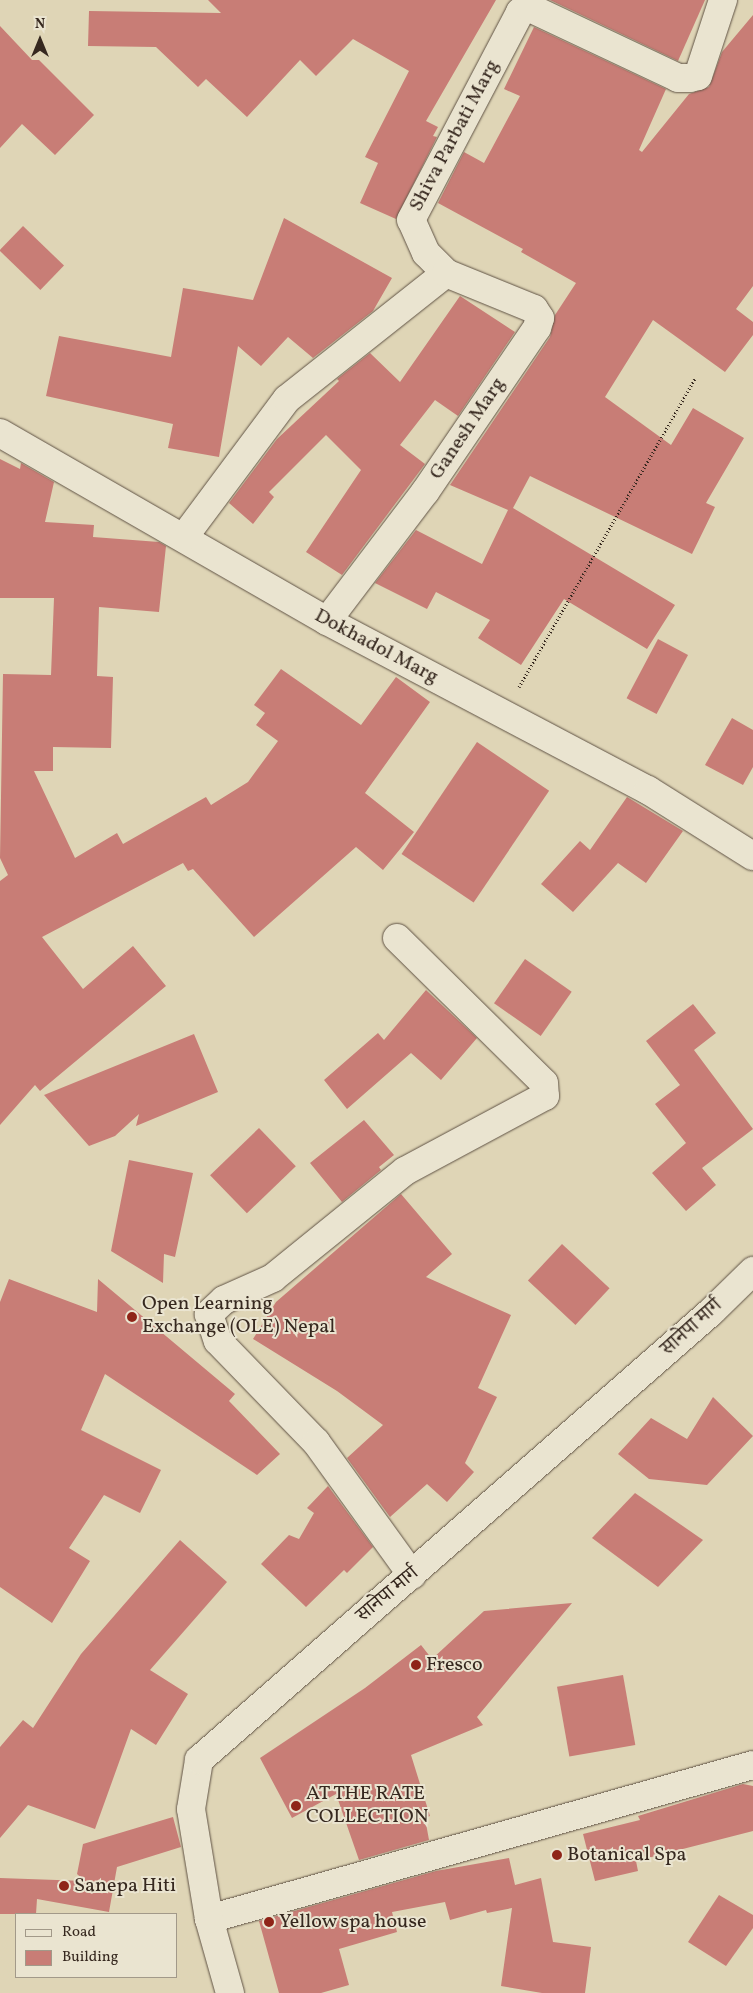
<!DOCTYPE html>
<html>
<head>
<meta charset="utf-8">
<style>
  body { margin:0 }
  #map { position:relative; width:753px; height:1993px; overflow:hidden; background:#dfd5b6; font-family:Vollkorn,"Noto Serif Devanagari",serif }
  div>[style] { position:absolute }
  .building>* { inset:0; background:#c87d76; transform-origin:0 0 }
  .path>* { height:3px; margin-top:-1.5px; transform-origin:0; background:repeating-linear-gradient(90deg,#36281f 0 1px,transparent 0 3.5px) }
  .roads { filter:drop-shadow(0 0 1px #605345) drop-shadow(0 0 1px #605345) }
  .minor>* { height:28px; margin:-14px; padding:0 14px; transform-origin:14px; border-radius:14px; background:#eae4d0 }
  .secondary>* { height:28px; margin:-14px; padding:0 14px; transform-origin:14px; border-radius:14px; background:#eae4d0 }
  .dots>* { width:14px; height:14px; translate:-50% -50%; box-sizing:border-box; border:2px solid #eae4d0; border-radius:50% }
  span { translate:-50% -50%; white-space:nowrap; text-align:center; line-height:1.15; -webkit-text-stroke:4px #eae4d0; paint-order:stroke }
  .street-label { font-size:20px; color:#36281f }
  .poi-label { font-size:20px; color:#36281f }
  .left { translate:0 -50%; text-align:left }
  .legend { position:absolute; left:15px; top:1913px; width:162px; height:65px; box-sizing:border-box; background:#eae4d0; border:1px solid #a29989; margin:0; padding:6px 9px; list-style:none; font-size:15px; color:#36281f }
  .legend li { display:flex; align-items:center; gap:10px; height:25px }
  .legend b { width:25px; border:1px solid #a29989 }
  .north { position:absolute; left:15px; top:15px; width:50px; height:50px; -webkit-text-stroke:4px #eae4d0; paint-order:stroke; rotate:0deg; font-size:14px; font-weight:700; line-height:20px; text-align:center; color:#36281f }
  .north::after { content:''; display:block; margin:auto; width:18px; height:22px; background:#36281f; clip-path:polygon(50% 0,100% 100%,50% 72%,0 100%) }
</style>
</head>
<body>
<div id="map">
  <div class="building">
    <div style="clip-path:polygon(208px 0,496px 0,426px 121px,438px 127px,433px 136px,437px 137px,396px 219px,360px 203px,378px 163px,365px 157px,409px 71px,353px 39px,316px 76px,300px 60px,247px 117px,206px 79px,198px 87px,156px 47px,88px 46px,89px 11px,221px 13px)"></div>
    <div style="clip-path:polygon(550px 0,705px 0,678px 61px)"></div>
    <div style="clip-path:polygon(753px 15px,753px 286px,736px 309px,753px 322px,753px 335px,725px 372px,653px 320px,605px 397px,671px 445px,693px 408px,744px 438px,706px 503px,715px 507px,692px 554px,530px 476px,513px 508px,675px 605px,647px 649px,564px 599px,521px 665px,478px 638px,490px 620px,436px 592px,427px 609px,375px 583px,416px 530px,482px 564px,508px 510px,450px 485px,550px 337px,555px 315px,576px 283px,521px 252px,523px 249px,438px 203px,464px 152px,484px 163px,520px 96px,504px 89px,534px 27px,666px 89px,639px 150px,642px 152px,689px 94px,709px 87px,722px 52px)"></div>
    <div style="clip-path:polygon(0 26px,32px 60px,39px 60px,94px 115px,55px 155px,22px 124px,0 148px)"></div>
    <div style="clip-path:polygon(284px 218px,392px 278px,373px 311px,313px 358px,288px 337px,261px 366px,238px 346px,219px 457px,168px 448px,173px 424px,46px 396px,59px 336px,171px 357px,183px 288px,253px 300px)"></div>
    <div style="left:23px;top:226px;width:57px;height:34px;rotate:44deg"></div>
    <div style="clip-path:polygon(460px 296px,515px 332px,458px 416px,435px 400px,400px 445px,425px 464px,342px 575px,306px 552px,361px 470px,326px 435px,269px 492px,274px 497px,253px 524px,229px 503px,277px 439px,339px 381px,337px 379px,370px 353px,400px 382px)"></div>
    <div style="clip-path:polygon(0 459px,20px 469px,21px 463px,54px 482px,45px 522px,94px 525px,93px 537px,159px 542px,166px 546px,159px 612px,99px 607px,97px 676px,113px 677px,111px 748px,53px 747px,53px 771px,34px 771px,75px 858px,117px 833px,123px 844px,206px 797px,211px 805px,248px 782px,278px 741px,256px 725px,265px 713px,254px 705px,281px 669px,361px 725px,396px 677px,430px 702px,365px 793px,414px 832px,383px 870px,356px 847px,254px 937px,193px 869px,188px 871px,183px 863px,42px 937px,83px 989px,133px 946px,166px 986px,40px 1091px,35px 1085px,0 1125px,0 881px,8px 875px,0 858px,3px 674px,51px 675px,54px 598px,0 598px)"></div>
    <div style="left:658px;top:639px;width:34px;height:67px;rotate:28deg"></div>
    <div style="clip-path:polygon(732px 718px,753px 730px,753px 767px,743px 785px,705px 765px)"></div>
    <div style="left:477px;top:742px;width:87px;height:135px;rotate:34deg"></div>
    <div style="clip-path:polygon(627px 797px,683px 831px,646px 883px,618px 863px,573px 912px,541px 884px,580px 841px,590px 850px)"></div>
    <div style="left:525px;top:959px;width:57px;height:54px;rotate:35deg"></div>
    <div style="clip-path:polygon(426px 990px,477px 1038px,441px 1080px,411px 1053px,347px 1109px,324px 1080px,378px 1033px,384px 1040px)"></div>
    <div style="clip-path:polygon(693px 1004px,716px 1033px,694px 1050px,753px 1129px,702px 1168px,716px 1185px,686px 1211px,652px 1173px,686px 1143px,655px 1104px,680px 1085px,646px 1041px)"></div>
    <div style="clip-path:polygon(194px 1034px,218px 1092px,136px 1126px,139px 1114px,115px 1136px,89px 1146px,44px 1095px)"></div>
    <div style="clip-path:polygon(364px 1120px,394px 1155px,379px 1167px,381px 1170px,342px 1202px,310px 1163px)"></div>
    <div style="left:259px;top:1128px;width:53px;height:68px;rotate:46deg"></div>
    <div style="clip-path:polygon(129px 1160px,193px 1173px,175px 1257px,164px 1254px,163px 1283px,111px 1251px)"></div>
    <div style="clip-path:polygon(401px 1194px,452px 1254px,426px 1277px,511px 1315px,478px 1388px,497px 1397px,465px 1463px,474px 1472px,447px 1502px,427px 1484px,390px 1517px,347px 1458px,383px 1425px,337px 1391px,253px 1339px,276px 1302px)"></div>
    <div style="left:562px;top:1244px;width:65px;height:50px;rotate:43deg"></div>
    <div style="clip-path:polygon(9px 1279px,97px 1312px,98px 1279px,235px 1394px,229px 1401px,280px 1454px,257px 1475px,105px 1374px,81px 1430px,161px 1470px,140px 1513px,104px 1495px,69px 1548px,90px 1561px,52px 1623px,0 1587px,0 1302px)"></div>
    <div style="clip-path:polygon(713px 1397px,753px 1436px,707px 1485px,649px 1479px,618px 1454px,651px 1418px,687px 1439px)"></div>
    <div style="clip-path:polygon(328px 1486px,373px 1547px,347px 1573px,344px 1570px,306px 1607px,261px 1564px,289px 1535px,299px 1539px,314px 1513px,307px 1508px)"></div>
    <div style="clip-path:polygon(635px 1493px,703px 1540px,658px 1587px,592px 1538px)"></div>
    <div style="clip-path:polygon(180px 1540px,227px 1582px,150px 1670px,188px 1694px,156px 1745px,131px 1729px,95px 1829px,28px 1805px,0 1838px,0 1747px,23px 1720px,33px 1728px,81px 1654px)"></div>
    <div style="clip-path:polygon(572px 1603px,477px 1717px,483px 1725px,411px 1755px,430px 1816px,425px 1818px,429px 1840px,359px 1860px,336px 1794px,292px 1818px,260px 1758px,365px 1688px,421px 1645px,432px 1659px,484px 1611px)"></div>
    <div style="left:623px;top:1675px;width:71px;height:67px;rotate:80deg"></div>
    <div style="clip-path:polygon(743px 1784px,753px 1786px,753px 1831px,636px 1861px,638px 1871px,595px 1881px,583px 1834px,640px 1820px,638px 1816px)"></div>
    <div style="clip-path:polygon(173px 1817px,181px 1847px,117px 1867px,109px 1912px,37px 1899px,36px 1914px,0 1914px,0 1878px,85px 1881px,77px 1874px,83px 1844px)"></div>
    <div style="clip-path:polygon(509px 1858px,515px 1885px,541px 1878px,553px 1942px,591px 1947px,585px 1993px,542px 1993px,501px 1986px,512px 1908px,487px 1913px,486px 1910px,450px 1920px,445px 1902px,392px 1912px,397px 1932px,339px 1949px,349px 1985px,321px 1993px,279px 1993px,259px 1921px,436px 1871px)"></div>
    <div style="clip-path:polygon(719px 1895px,753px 1915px,753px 1928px,726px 1966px,688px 1942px)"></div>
  </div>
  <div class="path">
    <div style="left:519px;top:687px;width:355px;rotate:-60.3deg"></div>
  </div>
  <div class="roads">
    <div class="minor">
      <div style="left:0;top:433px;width:377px;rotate:29.9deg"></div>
      <div style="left:327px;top:621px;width:363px;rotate:27.8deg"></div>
      <div style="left:648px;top:790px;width:124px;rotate:32.2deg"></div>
      <div style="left:184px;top:537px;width:172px;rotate:-53.3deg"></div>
      <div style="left:287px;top:399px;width:203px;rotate:-38.4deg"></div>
      <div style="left:446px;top:273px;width:28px;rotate:-135deg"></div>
      <div style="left:426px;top:253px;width:36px;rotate:-114deg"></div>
      <div style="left:411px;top:220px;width:235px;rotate:-62.3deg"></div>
      <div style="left:520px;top:12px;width:9px;rotate:-32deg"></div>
      <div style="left:528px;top:7px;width:166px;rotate:25.3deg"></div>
      <div style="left:678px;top:78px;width:12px"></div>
      <div style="left:690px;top:78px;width:8px;rotate:-14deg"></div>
      <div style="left:698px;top:76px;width:80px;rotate:-71.8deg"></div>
      <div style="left:327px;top:621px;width:162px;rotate:-52.8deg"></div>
      <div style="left:425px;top:492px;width:199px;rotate:-55.7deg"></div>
      <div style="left:537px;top:328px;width:10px;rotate:-73deg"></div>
      <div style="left:540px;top:318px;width:11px;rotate:-124deg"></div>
      <div style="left:534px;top:309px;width:95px;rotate:-157.8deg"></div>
      <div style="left:397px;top:938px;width:206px;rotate:44.6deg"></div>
      <div style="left:544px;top:1083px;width:13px;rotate:86deg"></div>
      <div style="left:545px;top:1096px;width:159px;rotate:151.8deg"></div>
      <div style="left:405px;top:1171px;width:170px;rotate:141deg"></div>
      <div style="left:273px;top:1278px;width:54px;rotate:155.8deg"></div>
      <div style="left:224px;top:1300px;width:21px;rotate:137deg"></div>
      <div style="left:209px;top:1314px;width:28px;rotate:72deg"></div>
      <div style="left:218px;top:1341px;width:141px;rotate:45.9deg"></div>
      <div style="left:316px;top:1442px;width:164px;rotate:54.2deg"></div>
      <div style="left:209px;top:1919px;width:565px;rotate:-15.81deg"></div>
    </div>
    <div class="secondary">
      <div style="left:230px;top:1993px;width:77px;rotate:-105.8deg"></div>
      <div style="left:209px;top:1919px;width:111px;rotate:-99.3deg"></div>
      <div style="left:191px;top:1809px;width:50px;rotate:-80.7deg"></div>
      <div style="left:199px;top:1760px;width:680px;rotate:-41.19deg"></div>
      <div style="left:711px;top:1312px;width:59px;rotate:-44.3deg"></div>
    </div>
  </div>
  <div class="dots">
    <div style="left:132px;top:1317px;background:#8f2418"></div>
    <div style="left:416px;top:1665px;background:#8f2418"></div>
    <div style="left:296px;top:1806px;background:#8f2418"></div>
    <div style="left:557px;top:1855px;background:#8f2418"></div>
    <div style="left:64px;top:1886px;background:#8f2418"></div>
    <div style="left:269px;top:1922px;background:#8f2418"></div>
  </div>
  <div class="street-label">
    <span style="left:455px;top:136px;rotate:-62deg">Shiva Parbati Marg</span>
    <span style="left:468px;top:429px;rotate:-56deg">Ganesh Marg</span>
    <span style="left:376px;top:647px;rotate:28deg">Dokhadol Marg</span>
    <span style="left:692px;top:1328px;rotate:-42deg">सानेपा मार्ग</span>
    <span style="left:388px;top:1595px;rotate:-40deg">सानेपा मार्ग</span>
  </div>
  <div class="poi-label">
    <span class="left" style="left:142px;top:1316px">Open Learning<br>Exchange (OLE) Nepal</span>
    <span class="left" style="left:426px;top:1665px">Fresco</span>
    <span class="left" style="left:306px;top:1806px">AT THE RATE<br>COLLECTION</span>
    <span class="left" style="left:567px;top:1855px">Botanical Spa</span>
    <span class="left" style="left:74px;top:1886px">Sanepa Hiti</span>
    <span class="left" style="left:279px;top:1922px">Yellow spa house</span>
  </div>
  <ul class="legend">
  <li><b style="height:6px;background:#eae4d0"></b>Road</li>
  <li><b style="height:14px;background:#c87d76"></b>Building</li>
  </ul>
  <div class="north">N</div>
</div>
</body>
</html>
